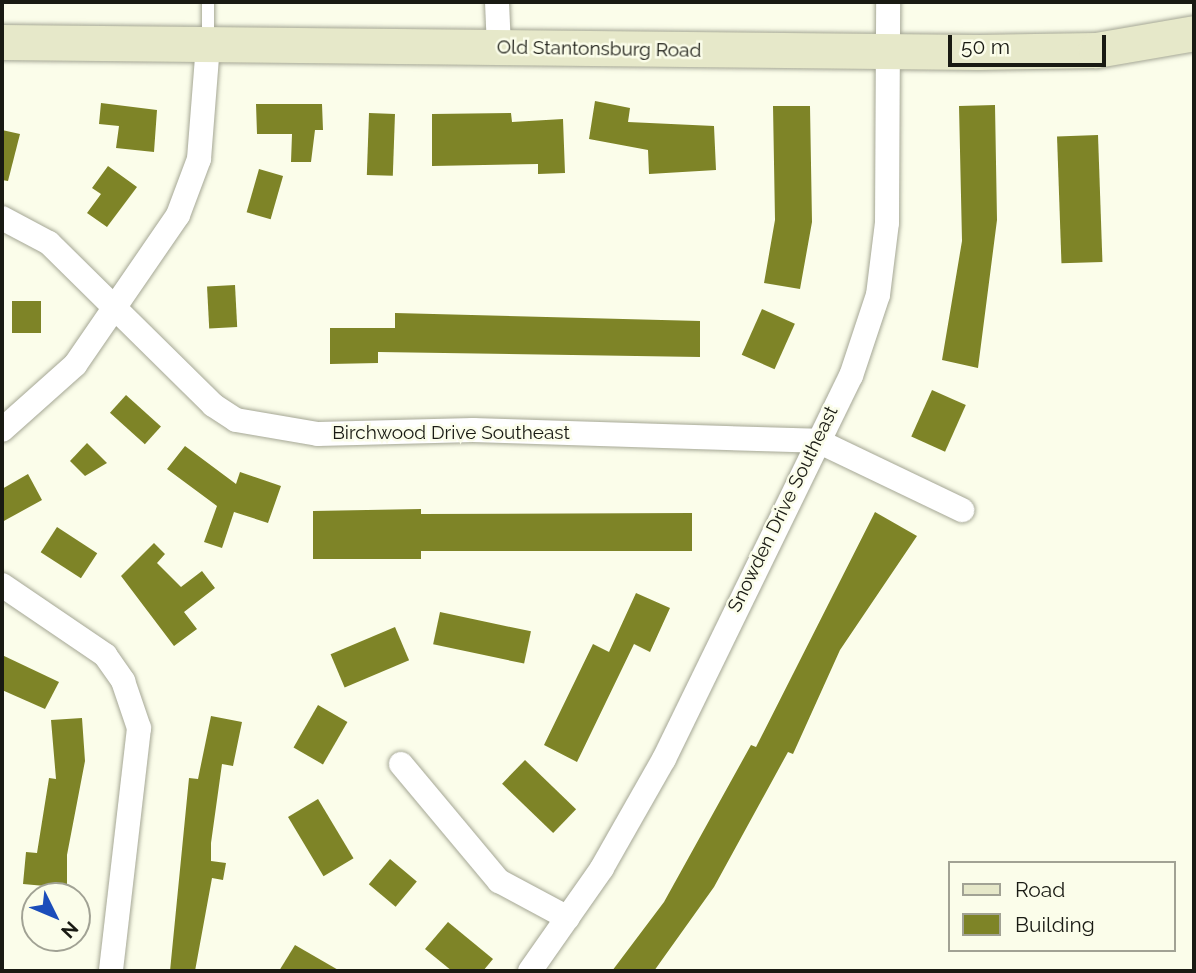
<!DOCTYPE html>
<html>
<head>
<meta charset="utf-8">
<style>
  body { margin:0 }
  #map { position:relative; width:1196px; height:973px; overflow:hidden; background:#fbfdea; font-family:Raleway,sans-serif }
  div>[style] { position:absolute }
  .building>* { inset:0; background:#7e8427; transform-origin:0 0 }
  .roads { filter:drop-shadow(0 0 2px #a5a795) drop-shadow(0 0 2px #a5a795) }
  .lane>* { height:12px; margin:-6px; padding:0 6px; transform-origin:6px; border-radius:6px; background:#fff }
  .street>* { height:24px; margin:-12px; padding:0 12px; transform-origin:12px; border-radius:12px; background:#fff }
  .secondary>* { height:35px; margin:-17.5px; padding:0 17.5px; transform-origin:17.5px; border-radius:17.5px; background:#e6e8c9 }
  span { translate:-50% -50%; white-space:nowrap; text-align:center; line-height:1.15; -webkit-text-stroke:5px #fbfdea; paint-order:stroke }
  .street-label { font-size:19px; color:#191a13 }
  .frame { position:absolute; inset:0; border:4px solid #191a13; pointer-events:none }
  .legend { position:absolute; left:948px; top:861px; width:228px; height:91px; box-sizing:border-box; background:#fbfdea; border:2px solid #a1a294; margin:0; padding:9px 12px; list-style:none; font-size:21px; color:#191a13 }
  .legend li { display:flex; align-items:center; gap:14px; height:35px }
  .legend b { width:35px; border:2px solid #a1a294 }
  .north { position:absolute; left:21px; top:882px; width:70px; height:70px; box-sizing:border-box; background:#fbfdea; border:2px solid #a1a294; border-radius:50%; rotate:133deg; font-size:19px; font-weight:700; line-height:28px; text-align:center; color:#191a13 }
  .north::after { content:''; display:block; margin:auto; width:24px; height:32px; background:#1b4dba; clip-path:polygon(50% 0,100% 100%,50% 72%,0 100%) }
  .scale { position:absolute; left:948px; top:35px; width:158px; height:32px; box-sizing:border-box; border:4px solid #191a13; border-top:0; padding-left:9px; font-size:21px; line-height:24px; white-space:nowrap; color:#191a13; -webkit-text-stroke:5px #fbfdea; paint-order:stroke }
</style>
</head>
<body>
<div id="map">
  <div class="building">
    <div style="clip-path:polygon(595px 101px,630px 108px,628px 122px,714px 126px,716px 170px,649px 174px,648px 150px,589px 139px)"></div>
    <div style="clip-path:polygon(101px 103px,157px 110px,154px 152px,116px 148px,119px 126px,99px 124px)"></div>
    <div style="clip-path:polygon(256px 104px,322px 104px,323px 130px,315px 130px,311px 162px,291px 162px,292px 134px,257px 134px)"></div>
    <div style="clip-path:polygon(995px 105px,997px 220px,978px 368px,942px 360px,962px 241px,959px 106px)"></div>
    <div style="clip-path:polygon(773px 106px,810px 106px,812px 222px,800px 289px,764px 283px,775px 220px)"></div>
    <div style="left:369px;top:113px;width:26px;height:62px;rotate:2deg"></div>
    <div style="clip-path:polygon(511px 113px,512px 122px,563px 119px,565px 173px,538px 174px,538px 164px,432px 166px,432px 114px)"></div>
    <div style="clip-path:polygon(2px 130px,20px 134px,8px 181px,2px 180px)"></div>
    <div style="left:1098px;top:135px;width:127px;height:41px;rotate:88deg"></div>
    <div style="clip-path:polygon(108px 166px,137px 187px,107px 227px,87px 213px,101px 194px,92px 188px)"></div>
    <div style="left:259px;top:169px;width:25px;height:45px;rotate:16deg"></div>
    <div style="left:235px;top:285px;width:42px;height:28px;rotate:87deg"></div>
    <div style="left:12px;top:301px;width:29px;height:32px"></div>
    <div style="left:762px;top:309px;width:36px;height:50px;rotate:24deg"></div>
    <div style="clip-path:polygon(395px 313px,700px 321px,700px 357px,378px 352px,378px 363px,330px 364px,330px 328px,395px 328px)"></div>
    <div style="left:932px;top:390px;width:37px;height:51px;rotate:24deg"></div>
    <div style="left:126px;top:395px;width:47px;height:24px;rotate:42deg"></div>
    <div style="clip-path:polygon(87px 443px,107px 463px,85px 476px,70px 461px)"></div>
    <div style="clip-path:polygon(185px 446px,236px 484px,240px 472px,281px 486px,268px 523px,234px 512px,222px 548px,204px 542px,217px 506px,167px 469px)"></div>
    <div style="clip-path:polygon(28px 474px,42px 500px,2px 522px,2px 489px)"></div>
    <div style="clip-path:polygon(421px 509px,421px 514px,692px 513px,692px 551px,421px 551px,421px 559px,313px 559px,313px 511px)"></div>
    <div style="clip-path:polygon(875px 512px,917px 536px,840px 650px,793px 754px,788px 752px,714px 887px,654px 971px,612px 971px,664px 902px,751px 745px,756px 747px)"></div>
    <div style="left:57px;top:527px;width:48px;height:30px;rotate:33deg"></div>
    <div style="clip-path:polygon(154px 543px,165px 554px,157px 563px,181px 587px,202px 571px,215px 588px,184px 612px,197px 629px,174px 646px,121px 576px)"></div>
    <div style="clip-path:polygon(636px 593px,670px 608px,650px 652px,634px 644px,577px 762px,544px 745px,593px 644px,609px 652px)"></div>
    <div style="left:440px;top:612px;width:93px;height:33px;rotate:12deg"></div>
    <div style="left:395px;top:627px;width:36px;height:70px;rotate:67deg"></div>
    <div style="clip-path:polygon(2px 655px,59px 682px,45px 709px,2px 690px)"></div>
    <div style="left:318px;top:705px;width:34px;height:49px;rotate:30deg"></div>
    <div style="clip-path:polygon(211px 716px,242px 722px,233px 766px,222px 764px,211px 843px,211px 861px,226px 863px,223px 880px,212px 878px,195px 971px,170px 971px,189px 778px,198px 779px)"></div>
    <div style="clip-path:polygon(82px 718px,85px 761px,67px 855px,67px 888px,23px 884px,26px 852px,37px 853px,49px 778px,56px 779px,51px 720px)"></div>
    <div style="left:525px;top:760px;width:71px;height:33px;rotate:44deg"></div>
    <div style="left:318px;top:799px;width:69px;height:35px;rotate:59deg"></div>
    <div style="left:390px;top:859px;width:35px;height:33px;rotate:40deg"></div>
    <div style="clip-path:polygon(448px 922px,493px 959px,483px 971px,452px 971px,425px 949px)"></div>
    <div style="clip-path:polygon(295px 945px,340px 971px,279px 971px)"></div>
  </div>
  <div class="roads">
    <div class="lane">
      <div style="left:208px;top:43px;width:41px;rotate:-90deg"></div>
    </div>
    <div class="street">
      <div style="left:497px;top:2px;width:46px;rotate:87.5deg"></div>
      <div style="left:2px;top:218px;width:53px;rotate:28deg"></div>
      <div style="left:49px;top:243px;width:231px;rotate:44.6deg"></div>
      <div style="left:213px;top:405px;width:27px;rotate:33deg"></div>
      <div style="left:236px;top:420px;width:83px;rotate:9.7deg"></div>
      <div style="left:318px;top:434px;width:155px;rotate:-1.5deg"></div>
      <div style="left:473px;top:430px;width:345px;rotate:1.8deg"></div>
      <div style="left:818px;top:441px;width:160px;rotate:25.6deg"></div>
      <div style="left:2px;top:430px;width:98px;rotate:-41.7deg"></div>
      <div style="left:75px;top:365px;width:182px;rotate:-55.5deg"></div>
      <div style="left:178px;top:215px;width:60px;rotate:-69.4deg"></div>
      <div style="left:199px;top:159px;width:115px;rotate:-85.5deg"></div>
      <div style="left:2px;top:585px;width:125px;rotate:34.2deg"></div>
      <div style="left:105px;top:655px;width:32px;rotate:55deg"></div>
      <div style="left:123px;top:681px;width:50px;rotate:71.2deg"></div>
      <div style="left:139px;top:728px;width:245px;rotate:96.6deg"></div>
      <div style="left:401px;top:764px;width:153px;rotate:50.1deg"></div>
      <div style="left:499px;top:881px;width:78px;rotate:28.2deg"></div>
      <div style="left:530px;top:971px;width:126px;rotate:-55deg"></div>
      <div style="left:602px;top:868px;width:125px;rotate:-60.4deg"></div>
      <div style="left:664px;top:759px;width:426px;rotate:-64deg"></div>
      <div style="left:851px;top:376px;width:85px;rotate:-71.6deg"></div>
      <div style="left:878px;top:295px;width:73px;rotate:-82.9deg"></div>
      <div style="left:887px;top:223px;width:221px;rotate:-89.7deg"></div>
    </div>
    <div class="secondary">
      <div style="left:2px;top:42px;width:976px;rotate:0.59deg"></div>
      <div style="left:978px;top:52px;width:118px;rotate:-1deg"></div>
      <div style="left:1096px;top:50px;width:99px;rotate:-9.8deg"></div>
    </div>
  </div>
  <div class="street-label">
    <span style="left:599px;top:49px;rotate:1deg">Old Stantonsburg Road</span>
    <span style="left:451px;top:433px">Birchwood Drive Southeast</span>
    <span style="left:783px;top:509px;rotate:-64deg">Snowden Drive Southeast</span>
  </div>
  <div class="frame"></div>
  <ul class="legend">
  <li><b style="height:9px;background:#e6e8c9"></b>Road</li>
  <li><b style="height:19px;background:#7e8427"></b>Building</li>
  </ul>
  <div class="north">N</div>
  <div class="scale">50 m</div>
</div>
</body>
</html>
